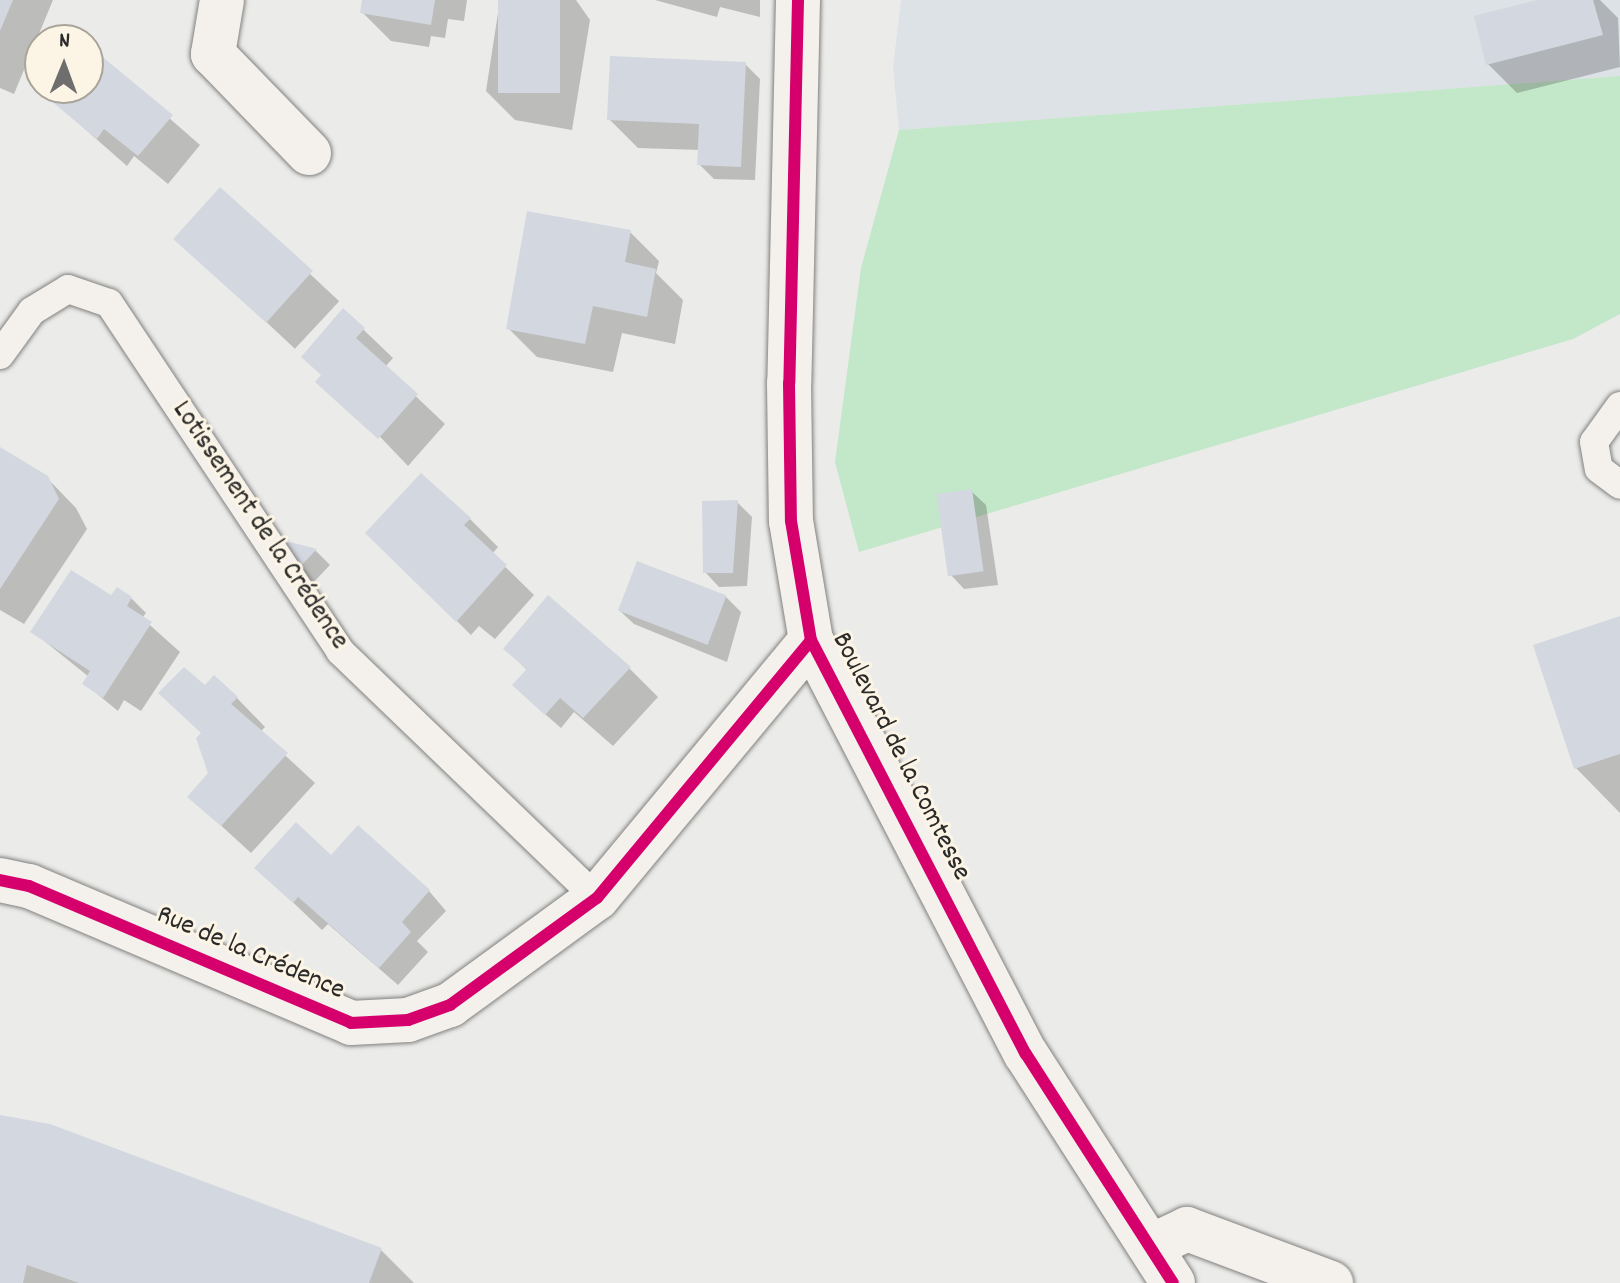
<!DOCTYPE html>
<html>
<head>
<meta charset="utf-8">
<style>
  body { margin:0 }
  #map { position:relative; width:1620px; height:1283px; overflow:hidden; background:#ebebe9; font-family:Dekko,sans-serif }
  div>[style] { position:absolute }
  .built>* { inset:0; background:#dde2e7 }
  .green>* { inset:0; background:#c3e7c9 }
  .shadow>* { inset:0; background:#0003; transform-origin:0 0 }
  .building>* { inset:0; background:#d3d7df; transform-origin:0 0 }
  .roads { filter:drop-shadow(0 0 2px #818180) drop-shadow(0 0 2px #818180) }
  .lane>* { height:28px; margin:-14px; padding:0 14px; transform-origin:14px; border-radius:14px; background:#f4f1ec }
  .street>* { height:44px; margin:-22px; padding:0 22px; transform-origin:22px; border-radius:22px; background:#f4f1ec }
  .cycleway>* { height:12px; margin:-6px; padding:0 6px; transform-origin:6px; border-radius:6px; background:#d6006c }
  span { translate:-50% -50%; white-space:nowrap; text-align:center; line-height:1.15; -webkit-text-stroke:6px #fcf5e5; paint-order:stroke }
  .street-label { font-size:28px; color:#2b2b2b }
  .north { position:absolute; left:24px; top:24px; width:80px; height:80px; box-sizing:border-box; background:#fcf5e5; border:2px solid #a8a49b; border-radius:50%; rotate:1deg; font-size:22px; font-weight:700; line-height:32px; text-align:center; color:#2b2b2b }
  .north::after { content:''; display:block; margin:auto; width:28px; height:36px; background:#6e6e6e; clip-path:polygon(50% 0,100% 100%,50% 72%,0 100%) }
</style>
</head>
<body>
<div id="map">
  <div class="built">
    <div style="clip-path:polygon(901px 0,1620px 0,1620px 76px,899px 130px,893px 67px)"></div>
  </div>
  <div class="green">
    <div style="clip-path:polygon(1620px 76px,1620px 314px,1573px 339px,859px 552px,835px 462px,861px 268px,899px 130px)"></div>
  </div>
  <div class="shadow">
    <div style="clip-path:polygon(0 0,53px 0,14px 94px,0 88px)"></div>
    <div style="clip-path:polygon(364px 0,467px 0,464px 21px,448px 19px,445px 38px,431px 36px,429px 47px,391px 41px,362px 12px)"></div>
    <div style="clip-path:polygon(500px 0,576px 0,590px 20px,572px 130px,515px 120px,486px 91px)"></div>
    <div style="clip-path:polygon(760px 0,760px 17px,720px 7px,717px 17px,655px 0)"></div>
    <div style="clip-path:polygon(1546px 0,1600px 0,1618px 18px,1620px 67px,1517px 93px,1488px 64px)"></div>
    <div style="clip-path:polygon(88px 47px,200px 145px,168px 184px,134px 156px,127px 166px,36px 86px,40px 81px,40px 88px,88px 88px)"></div>
    <div style="clip-path:polygon(745px 64px,760px 79px,755px 180px,714px 179px,699px 164px,700px 150px,638px 148px,609px 119px)"></div>
    <div style="left:220px;top:190px;width:163px;height:65px;rotate:43deg"></div>
    <div style="clip-path:polygon(630px 232px,659px 261px,656px 273px,683px 300px,675px 344px,622px 333px,613px 372px,537px 357px,508px 328px)"></div>
    <div style="clip-path:polygon(344px 311px,393px 358px,385px 367px,445px 424px,408px 466px,323px 377px)"></div>
    <div style="clip-path:polygon(0 449px,47px 478px,76px 508px,87px 529px,24px 624px,0 610px)"></div>
    <div style="clip-path:polygon(971px 491px,986px 505px,998px 585px,964px 589px,950px 574px)"></div>
    <div style="clip-path:polygon(737px 502px,752px 517px,747px 586px,719px 587px,705px 572px)"></div>
    <div style="clip-path:polygon(470px 519px,498px 547px,492px 554px,534px 595px,495px 639px,479px 626px,471px 635px,383px 548px)"></div>
    <div style="clip-path:polygon(290px 544px,316px 551px,330px 565px,309px 587px)"></div>
    <div style="clip-path:polygon(726px 597px,741px 612px,727px 662px,634px 624px,619px 610px)"></div>
    <div style="clip-path:polygon(131px 598px,146px 613px,142px 618px,180px 652px,141px 711px,124px 700px,118px 711px,85px 684px,89px 677px,32px 631px)"></div>
    <div style="clip-path:polygon(1620px 618px,1620px 813px,1576px 768px)"></div>
    <div style="clip-path:polygon(506px 649px,629px 668px,658px 697px,613px 746px,574px 712px,561px 728px,529px 700px,528px 671px)"></div>
    <div style="clip-path:polygon(205px 688px,237px 698px,265px 727px,260px 732px,315px 783px,251px 853px,190px 797px,210px 774px,203px 734px)"></div>
    <div style="clip-path:polygon(331px 857px,429px 891px,446px 911px,417px 941px,428px 952px,398px 985px,328px 924px,322px 930px,257px 868px)"></div>
    <div style="clip-path:polygon(0 1117px,381px 1250px,414px 1283px,0 1283px)"></div>
  </div>
  <div class="building">
    <div style="clip-path:polygon(0 0,13px 0,0 31px)"></div>
    <div style="clip-path:polygon(362px 0,435px 0,431px 25px,360px 13px)"></div>
    <div style="left:498px;top:0;width:62px;height:93px"></div>
    <div style="clip-path:polygon(1538px 0,1593px 0,1603px 35px,1486px 65px,1474px 16px)"></div>
    <div style="clip-path:polygon(88px 45px,173px 115px,138px 156px,104px 129px,97px 139px,33px 86px,40px 78px,40px 88px,88px 88px)"></div>
    <div style="clip-path:polygon(610px 56px,746px 62px,741px 167px,697px 165px,699px 124px,607px 120px)"></div>
    <div style="left:220px;top:187px;width:125px;height:70px;rotate:42deg"></div>
    <div style="clip-path:polygon(527px 211px,631px 230px,625px 262px,656px 269px,647px 317px,593px 306px,585px 344px,506px 329px)"></div>
    <div style="clip-path:polygon(343px 308px,365px 328px,356px 338px,418px 394px,378px 439px,315px 382px,321px 375px,301px 357px)"></div>
    <div style="clip-path:polygon(0 447px,48px 476px,59px 499px,0 589px)"></div>
    <div style="clip-path:polygon(421px 473px,471px 518px,464px 525px,507px 565px,456px 622px,365px 533px)"></div>
    <div style="left:972px;top:489px;width:83px;height:36px;rotate:82deg"></div>
    <div style="clip-path:polygon(738px 500px,733px 573px,703px 573px,702px 501px)"></div>
    <div style="clip-path:polygon(290px 542px,317px 549px,293px 574px,276px 547px)"></div>
    <div style="left:637px;top:561px;width:96px;height:53px;rotate:21deg"></div>
    <div style="clip-path:polygon(71px 570px,111px 595px,117px 587px,132px 597px,127px 606px,152px 622px,103px 698px,82px 684px,90px 671px,30px 632px)"></div>
    <div style="clip-path:polygon(548px 595px,631px 667px,583px 718px,560px 698px,545px 715px,512px 685px,527px 669px,503px 649px)"></div>
    <div style="clip-path:polygon(1620px 616px,1620px 754px,1574px 769px,1533px 645px)"></div>
    <div style="clip-path:polygon(184px 667px,205px 685px,214px 675px,238px 697px,231px 704px,288px 753px,221px 826px,187px 797px,208px 773px,196px 738px,201px 733px,158px 693px)"></div>
    <div style="clip-path:polygon(296px 822px,331px 855px,358px 825px,430px 890px,402px 922px,411px 932px,379px 968px,298px 897px,293px 903px,254px 868px)"></div>
    <div style="clip-path:polygon(0 1115px,50px 1124px,382px 1248px,369px 1283px,79px 1283px,27px 1265px,23px 1283px,0 1283px)"></div>
  </div>
  <div class="roads">
    <div class="lane">
      <div style="left:0;top:355px;width:54px;rotate:-54deg"></div>
      <div style="left:32px;top:311px;width:42px;rotate:-31.4deg"></div>
      <div style="left:68px;top:289px;width:43px;rotate:18.9deg"></div>
      <div style="left:109px;top:303px;width:418px;rotate:56.4deg"></div>
      <div style="left:340px;top:651px;width:356px;rotate:43.9deg"></div>
      <div style="left:1620px;top:406px;width:44px;rotate:125.8deg"></div>
      <div style="left:1594px;top:442px;width:27px;rotate:80deg"></div>
      <div style="left:1599px;top:469px;width:26px;rotate:37deg"></div>
    </div>
    <div class="street">
      <div style="left:222px;top:0;width:55px;rotate:99.5deg"></div>
      <div style="left:213px;top:54px;width:138px;rotate:45.9deg"></div>
      <div style="left:798px;top:0;width:383px;rotate:91.3deg"></div>
      <div style="left:789px;top:383px;width:138px;rotate:89.2deg"></div>
      <div style="left:791px;top:521px;width:121px;rotate:80.5deg"></div>
      <div style="left:811px;top:640px;width:466px;rotate:62.6deg"></div>
      <div style="left:1026px;top:1054px;width:272px;rotate:57.3deg"></div>
      <div style="left:0;top:880px;width:30px;rotate:12deg"></div>
      <div style="left:29px;top:886px;width:350px;rotate:23deg"></div>
      <div style="left:351px;top:1023px;width:57px;rotate:-3deg"></div>
      <div style="left:408px;top:1020px;width:45px;rotate:-19.7deg"></div>
      <div style="left:450px;top:1005px;width:182px;rotate:-36.1deg"></div>
      <div style="left:597px;top:898px;width:335px;rotate:-50.3deg"></div>
      <div style="left:1151px;top:1246px;width:40px;rotate:-25deg"></div>
      <div style="left:1187px;top:1229px;width:154px;rotate:20.6deg"></div>
    </div>
  </div>
  <div class="cycleway">
    <div style="left:798px;top:0;width:383px;rotate:91.3deg"></div>
    <div style="left:789px;top:383px;width:138px;rotate:89.2deg"></div>
    <div style="left:791px;top:521px;width:121px;rotate:80.5deg"></div>
    <div style="left:811px;top:640px;width:466px;rotate:62.6deg"></div>
    <div style="left:1026px;top:1054px;width:272px;rotate:57.3deg"></div>
    <div style="left:0;top:880px;width:30px;rotate:12deg"></div>
    <div style="left:29px;top:886px;width:350px;rotate:23deg"></div>
    <div style="left:351px;top:1023px;width:57px;rotate:-3deg"></div>
    <div style="left:408px;top:1020px;width:45px;rotate:-19.7deg"></div>
    <div style="left:450px;top:1005px;width:182px;rotate:-36.1deg"></div>
    <div style="left:597px;top:898px;width:335px;rotate:-50.3deg"></div>
  </div>
  <div class="street-label">
    <span style="left:259px;top:526px;rotate:56deg">Lotissement de la Crédence</span>
    <span style="left:900px;top:757px;rotate:63deg">Boulevard de la Comtesse</span>
    <span style="left:250px;top:954px;rotate:23deg">Rue de la Crédence</span>
  </div>
  <div class="north">N</div>
</div>
</body>
</html>
